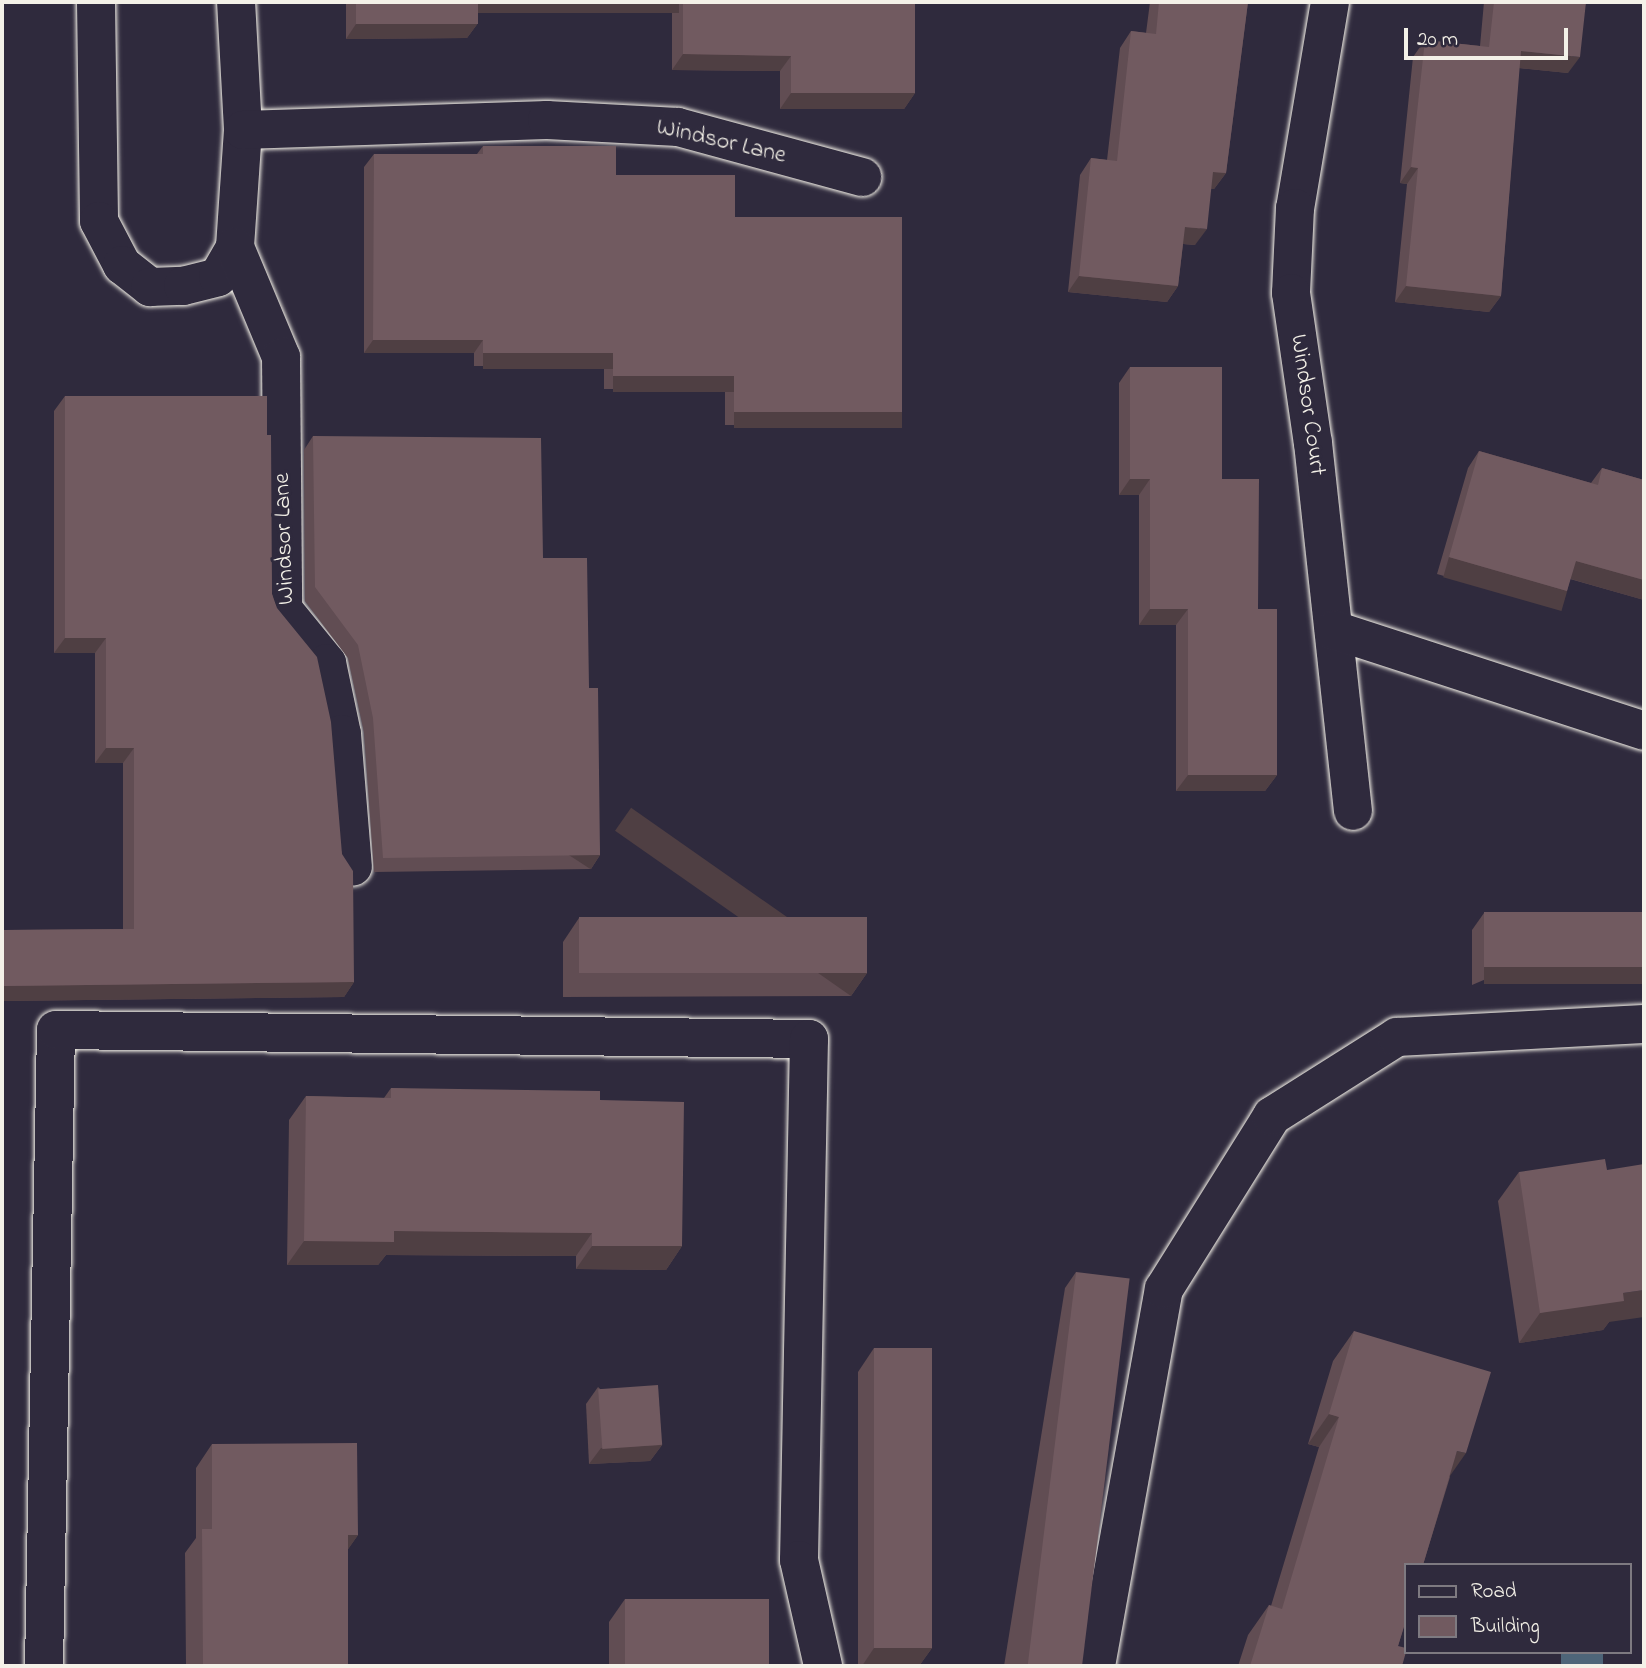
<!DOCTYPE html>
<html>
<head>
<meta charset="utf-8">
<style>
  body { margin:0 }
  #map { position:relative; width:1646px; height:1668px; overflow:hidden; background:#2f2a3d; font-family:"Indie Flower",sans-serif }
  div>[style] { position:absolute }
  .water>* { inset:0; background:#4e6579; transform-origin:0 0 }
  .roads { filter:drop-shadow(0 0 2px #f4f1e8) drop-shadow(0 0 2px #f4f1e8) }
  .minor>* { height:38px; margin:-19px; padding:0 19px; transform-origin:19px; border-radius:19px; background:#2f2a3d }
  .wall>* { inset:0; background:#614d53 }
  .shaded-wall>* { inset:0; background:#4f3f43; transform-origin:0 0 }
  .building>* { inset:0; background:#715a60; transform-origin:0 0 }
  span { translate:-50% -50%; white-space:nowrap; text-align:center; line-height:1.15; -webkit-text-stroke:6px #2f2a3d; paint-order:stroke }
  .street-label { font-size:24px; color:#f4f1e8 }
  .frame { position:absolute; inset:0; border:4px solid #f4f1e8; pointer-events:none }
  .legend { position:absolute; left:1404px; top:1563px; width:228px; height:91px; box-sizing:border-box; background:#2f2a3d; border:2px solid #7e7a81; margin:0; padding:9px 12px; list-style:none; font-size:21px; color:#f4f1e8 }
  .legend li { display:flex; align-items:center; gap:14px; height:35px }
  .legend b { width:35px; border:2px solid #7e7a81 }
  .scale { position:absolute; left:1404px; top:28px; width:164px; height:32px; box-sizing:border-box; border:4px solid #f4f1e8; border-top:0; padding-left:9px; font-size:21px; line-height:24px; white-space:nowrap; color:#f4f1e8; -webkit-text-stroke:5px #2f2a3d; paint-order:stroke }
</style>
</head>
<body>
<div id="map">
  <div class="water">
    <div style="left:1561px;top:1652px;width:42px;height:14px"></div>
  </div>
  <div class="roads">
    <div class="minor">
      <div style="left:96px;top:2px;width:219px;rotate:89.2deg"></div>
      <div style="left:99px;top:221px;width:50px;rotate:62.4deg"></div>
      <div style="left:122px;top:265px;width:36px;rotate:38deg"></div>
      <div style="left:150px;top:287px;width:33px;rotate:-2deg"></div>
      <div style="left:183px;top:286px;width:36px;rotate:-14deg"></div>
      <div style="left:218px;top:277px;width:34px;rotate:-60deg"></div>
      <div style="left:235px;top:247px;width:117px;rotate:-86.1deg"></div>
      <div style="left:243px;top:130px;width:128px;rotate:-93.1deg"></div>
      <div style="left:1330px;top:2px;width:209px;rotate:99.6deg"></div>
      <div style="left:1295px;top:208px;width:85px;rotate:92.7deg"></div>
      <div style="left:1291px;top:293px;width:152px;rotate:81.7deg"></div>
      <div style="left:1313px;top:443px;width:370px;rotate:83.8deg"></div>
      <div style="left:243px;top:130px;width:304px;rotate:-1.9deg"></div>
      <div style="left:547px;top:120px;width:131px;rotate:3.1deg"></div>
      <div style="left:678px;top:127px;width:191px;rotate:15.2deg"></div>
      <div style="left:235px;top:247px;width:119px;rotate:67.3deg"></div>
      <div style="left:281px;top:357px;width:252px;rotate:89.5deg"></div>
      <div style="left:283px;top:609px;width:70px;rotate:50.8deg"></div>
      <div style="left:327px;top:663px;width:73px;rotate:78.1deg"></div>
      <div style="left:342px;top:734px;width:133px;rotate:85.3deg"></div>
      <div style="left:1334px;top:630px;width:326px;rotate:18deg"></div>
      <div style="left:44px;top:1666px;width:636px;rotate:-88.92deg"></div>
      <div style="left:56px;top:1030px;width:753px;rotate:0.68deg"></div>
      <div style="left:809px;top:1039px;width:521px;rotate:91.1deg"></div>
      <div style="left:799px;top:1560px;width:109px;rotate:77.2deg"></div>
      <div style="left:1096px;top:1666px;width:383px;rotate:-79.8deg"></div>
      <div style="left:1164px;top:1289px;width:204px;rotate:-58deg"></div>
      <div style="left:1272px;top:1116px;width:148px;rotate:-32.3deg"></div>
      <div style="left:1397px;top:1037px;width:247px;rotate:-3deg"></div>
    </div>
  </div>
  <div class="wall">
    <div style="clip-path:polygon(346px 2px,915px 2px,915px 93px,904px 109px,780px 109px,780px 71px,672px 70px,672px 11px,478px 11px,478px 23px,467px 38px,346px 39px)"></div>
    <div style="clip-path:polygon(1150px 2px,1248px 2px,1226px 173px,1214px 189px,1211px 189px,1195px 245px,1183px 244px,1178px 286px,1167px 302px,1068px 292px,1080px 175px,1091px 158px,1107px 160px,1120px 48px,1131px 31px,1146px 33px)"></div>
    <div style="clip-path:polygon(1484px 2px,1586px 2px,1568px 73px,1519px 68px,1501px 296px,1489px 312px,1395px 302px,1407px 184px,1400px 183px,1413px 57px,1425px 40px,1480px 46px)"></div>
    <div style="clip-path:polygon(483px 146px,616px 175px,735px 217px,902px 412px,893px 425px,725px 425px,725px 389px,604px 389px,604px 366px,474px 366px,474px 353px,364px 353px,364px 167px,374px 154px,477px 154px)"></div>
    <div style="clip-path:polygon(1130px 367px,1222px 479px,1258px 609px,1277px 775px,1265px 791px,1176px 791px,1176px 625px,1139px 625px,1139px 495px,1119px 495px,1119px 383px)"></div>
    <div style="clip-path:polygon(65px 396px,267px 435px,272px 594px,342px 854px,354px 982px,344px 997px,2px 1001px,2px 931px,3px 930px,123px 929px,123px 763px,95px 763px,95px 653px,54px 653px,54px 411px)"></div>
    <div style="clip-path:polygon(313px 436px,543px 558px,589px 688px,600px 855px,591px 869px,374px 872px,364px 732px,348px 658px,305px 601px,304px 450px)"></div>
    <div style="clip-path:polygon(1479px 451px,1591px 483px,1602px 468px,1644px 480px,1644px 600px,1570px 579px,1567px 591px,1555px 608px,1437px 574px,1468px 468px)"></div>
    <div style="clip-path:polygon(1644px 912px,1472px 985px,1472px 930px,1484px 913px)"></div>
    <div style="clip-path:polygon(579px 918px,867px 973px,851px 996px,563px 997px,563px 942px)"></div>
    <div style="clip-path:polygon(391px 1088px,600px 1100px,682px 1246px,666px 1270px,576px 1269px,576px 1256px,386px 1255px,378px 1265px,287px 1265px,289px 1120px,306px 1096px,384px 1098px)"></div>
    <div style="clip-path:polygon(1519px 1172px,1609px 1322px,1603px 1330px,1519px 1343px,1498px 1201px)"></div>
    <div style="clip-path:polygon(1076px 1272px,1069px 1666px,1004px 1666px,1065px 1288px)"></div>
    <div style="clip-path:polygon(1354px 1331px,1450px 1477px,1398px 1646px,1402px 1666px,1238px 1666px,1248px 1635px,1269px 1605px,1271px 1606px,1319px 1447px,1308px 1444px,1333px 1361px)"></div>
    <div style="clip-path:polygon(874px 1348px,932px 1648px,919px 1666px,858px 1666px,858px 1372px)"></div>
    <div style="clip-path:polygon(598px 1387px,662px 1445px,650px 1461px,589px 1464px,586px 1404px)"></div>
    <div style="clip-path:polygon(212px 1444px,358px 1535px,348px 1549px,348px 1666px,186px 1666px,185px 1553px,196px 1538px,196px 1468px)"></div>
    <div style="clip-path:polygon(625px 1599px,769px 1666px,609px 1666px,609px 1622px)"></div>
  </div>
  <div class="shaded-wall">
    <div style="left:474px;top:2px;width:205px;height:11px"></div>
    <div style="clip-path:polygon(478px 23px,467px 38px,346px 39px,356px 24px)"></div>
    <div style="clip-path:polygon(1521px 51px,1580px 57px,1568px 73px,1509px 67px)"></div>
    <div style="clip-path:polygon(683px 54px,791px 56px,780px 71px,672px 70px)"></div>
    <div style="clip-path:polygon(791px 93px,915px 93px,904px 109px,780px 109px)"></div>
    <div style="clip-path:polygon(1411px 167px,1418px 168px,1407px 184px,1400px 183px)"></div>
    <div style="clip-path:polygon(1213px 172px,1226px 173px,1214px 189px,1201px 189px)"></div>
    <div style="clip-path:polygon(1185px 227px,1207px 229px,1195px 245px,1173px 243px)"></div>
    <div style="clip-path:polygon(1079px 276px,1178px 286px,1167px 302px,1068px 292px)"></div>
    <div style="clip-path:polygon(1406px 286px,1501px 296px,1489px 312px,1395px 302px)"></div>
    <div style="clip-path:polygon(373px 340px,483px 340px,474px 353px,364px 353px)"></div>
    <div style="left:483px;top:353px;width:130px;height:16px"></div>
    <div style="left:613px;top:376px;width:121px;height:16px"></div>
    <div style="left:734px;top:412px;width:168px;height:16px"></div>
    <div style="clip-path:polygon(1130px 479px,1150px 479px,1139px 495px,1119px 495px)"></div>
    <div style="left:1449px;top:557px;width:123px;height:21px;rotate:16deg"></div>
    <div style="clip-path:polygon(1576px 561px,1644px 580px,1644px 600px,1564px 577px)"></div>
    <div style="clip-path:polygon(1150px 609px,1188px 609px,1176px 625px,1139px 625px)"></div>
    <div style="clip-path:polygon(65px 638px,106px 638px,95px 653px,54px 653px)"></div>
    <div style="clip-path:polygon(106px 748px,134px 748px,123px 763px,95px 763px)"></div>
    <div style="clip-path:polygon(1188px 775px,1277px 775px,1265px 791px,1176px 791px)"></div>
    <div style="left:600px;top:855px;width:17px;height:217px;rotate:123deg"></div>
    <div style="left:1644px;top:967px;width:17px;height:160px;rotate:90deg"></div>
    <div style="left:867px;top:973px;width:28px;height:288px;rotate:125deg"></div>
    <div style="clip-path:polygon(354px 982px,344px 997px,2px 1001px,2px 989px,4px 986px)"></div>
    <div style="clip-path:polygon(394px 1231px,592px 1233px,576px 1256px,386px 1255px,378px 1265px,287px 1265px,304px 1241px)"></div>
    <div style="clip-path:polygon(592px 1246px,682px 1246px,666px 1270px,576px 1269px)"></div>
    <div style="clip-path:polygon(1644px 1290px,1644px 1317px,1609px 1322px,1603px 1330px,1519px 1343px,1540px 1313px,1623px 1293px)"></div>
    <div style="clip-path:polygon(1329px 1414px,1339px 1417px,1319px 1447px,1308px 1444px)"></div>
    <div style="clip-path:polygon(662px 1445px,650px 1461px,589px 1464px,601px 1448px)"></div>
    <div style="clip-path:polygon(1457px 1451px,1466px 1453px,1445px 1483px)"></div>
    <div style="clip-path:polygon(348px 1535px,358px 1535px,342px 1558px)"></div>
    <div style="clip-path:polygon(874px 1648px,932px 1648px,919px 1666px,862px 1666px)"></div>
  </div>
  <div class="building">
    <div style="left:356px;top:2px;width:122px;height:22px"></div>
    <div style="clip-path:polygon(683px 2px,915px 2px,915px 93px,791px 93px,791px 56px,683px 54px)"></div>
    <div style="clip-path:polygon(1159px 2px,1248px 2px,1226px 173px,1213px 172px,1207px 229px,1185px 227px,1178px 286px,1079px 276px,1091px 158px,1117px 161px,1131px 31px,1156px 34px)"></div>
    <div style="clip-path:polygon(1494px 2px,1586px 2px,1580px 57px,1521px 51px,1501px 296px,1406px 286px,1418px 168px,1411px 167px,1425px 40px,1489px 47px)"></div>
    <div style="clip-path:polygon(483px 146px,616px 146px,616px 175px,735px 175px,735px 217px,902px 217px,902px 412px,734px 412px,734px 376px,613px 376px,613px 353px,483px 353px,483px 340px,373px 340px,374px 154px,483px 154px)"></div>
    <div style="clip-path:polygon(1130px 367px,1222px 367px,1222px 479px,1259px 479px,1258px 609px,1277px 609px,1277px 775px,1188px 775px,1188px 609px,1150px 609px,1150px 479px,1130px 479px)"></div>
    <div style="clip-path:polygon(65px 396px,267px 396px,267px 435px,271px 435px,272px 594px,277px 608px,317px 657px,331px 722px,342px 854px,353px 871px,354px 982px,4px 986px,3px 930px,134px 929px,134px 748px,106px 748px,106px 638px,65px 638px)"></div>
    <div style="clip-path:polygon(313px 436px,541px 438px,543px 558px,587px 558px,589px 688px,598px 688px,600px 855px,383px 858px,373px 718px,358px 645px,315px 587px)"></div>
    <div style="clip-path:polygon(1479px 451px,1598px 485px,1602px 468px,1644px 480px,1644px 580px,1576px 561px,1567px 591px,1449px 557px)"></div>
    <div style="left:1644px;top:912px;width:55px;height:160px;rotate:90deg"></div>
    <div style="left:867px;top:917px;width:56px;height:288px;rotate:90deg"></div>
    <div style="clip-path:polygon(391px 1088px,600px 1091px,600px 1100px,684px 1102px,682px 1246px,592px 1246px,592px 1233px,394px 1231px,394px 1242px,304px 1241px,306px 1096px,391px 1098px)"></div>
    <div style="clip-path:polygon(1605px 1159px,1607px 1170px,1644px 1164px,1644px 1290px,1623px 1293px,1624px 1301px,1540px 1313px,1519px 1172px)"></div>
    <div style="left:1076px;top:1272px;width:54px;height:399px;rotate:7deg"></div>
    <div style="clip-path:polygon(1354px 1331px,1491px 1372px,1466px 1453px,1457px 1451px,1423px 1565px,1406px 1565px,1406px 1620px,1398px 1646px,1406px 1648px,1406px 1652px,1402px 1666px,1250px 1666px,1269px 1605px,1282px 1609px,1339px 1417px,1329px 1414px)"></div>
    <div style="left:874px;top:1348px;width:58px;height:300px"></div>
    <div style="left:658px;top:1385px;width:60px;height:60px;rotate:86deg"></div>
    <div style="clip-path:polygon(357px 1443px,358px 1535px,348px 1535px,348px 1666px,203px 1666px,202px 1529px,212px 1529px,212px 1444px)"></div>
    <div style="left:625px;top:1599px;width:144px;height:67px"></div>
  </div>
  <div class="street-label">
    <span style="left:721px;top:142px;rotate:13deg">Windsor Lane</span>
    <span style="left:1307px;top:405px;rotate:82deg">Windsor Court</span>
    <span style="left:285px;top:539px;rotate:-92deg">Windsor Lane</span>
  </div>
  <div class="frame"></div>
  <ul class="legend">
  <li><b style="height:9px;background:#2f2a3d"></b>Road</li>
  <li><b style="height:19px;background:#715a60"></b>Building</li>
  </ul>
  <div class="scale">20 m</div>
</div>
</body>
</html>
